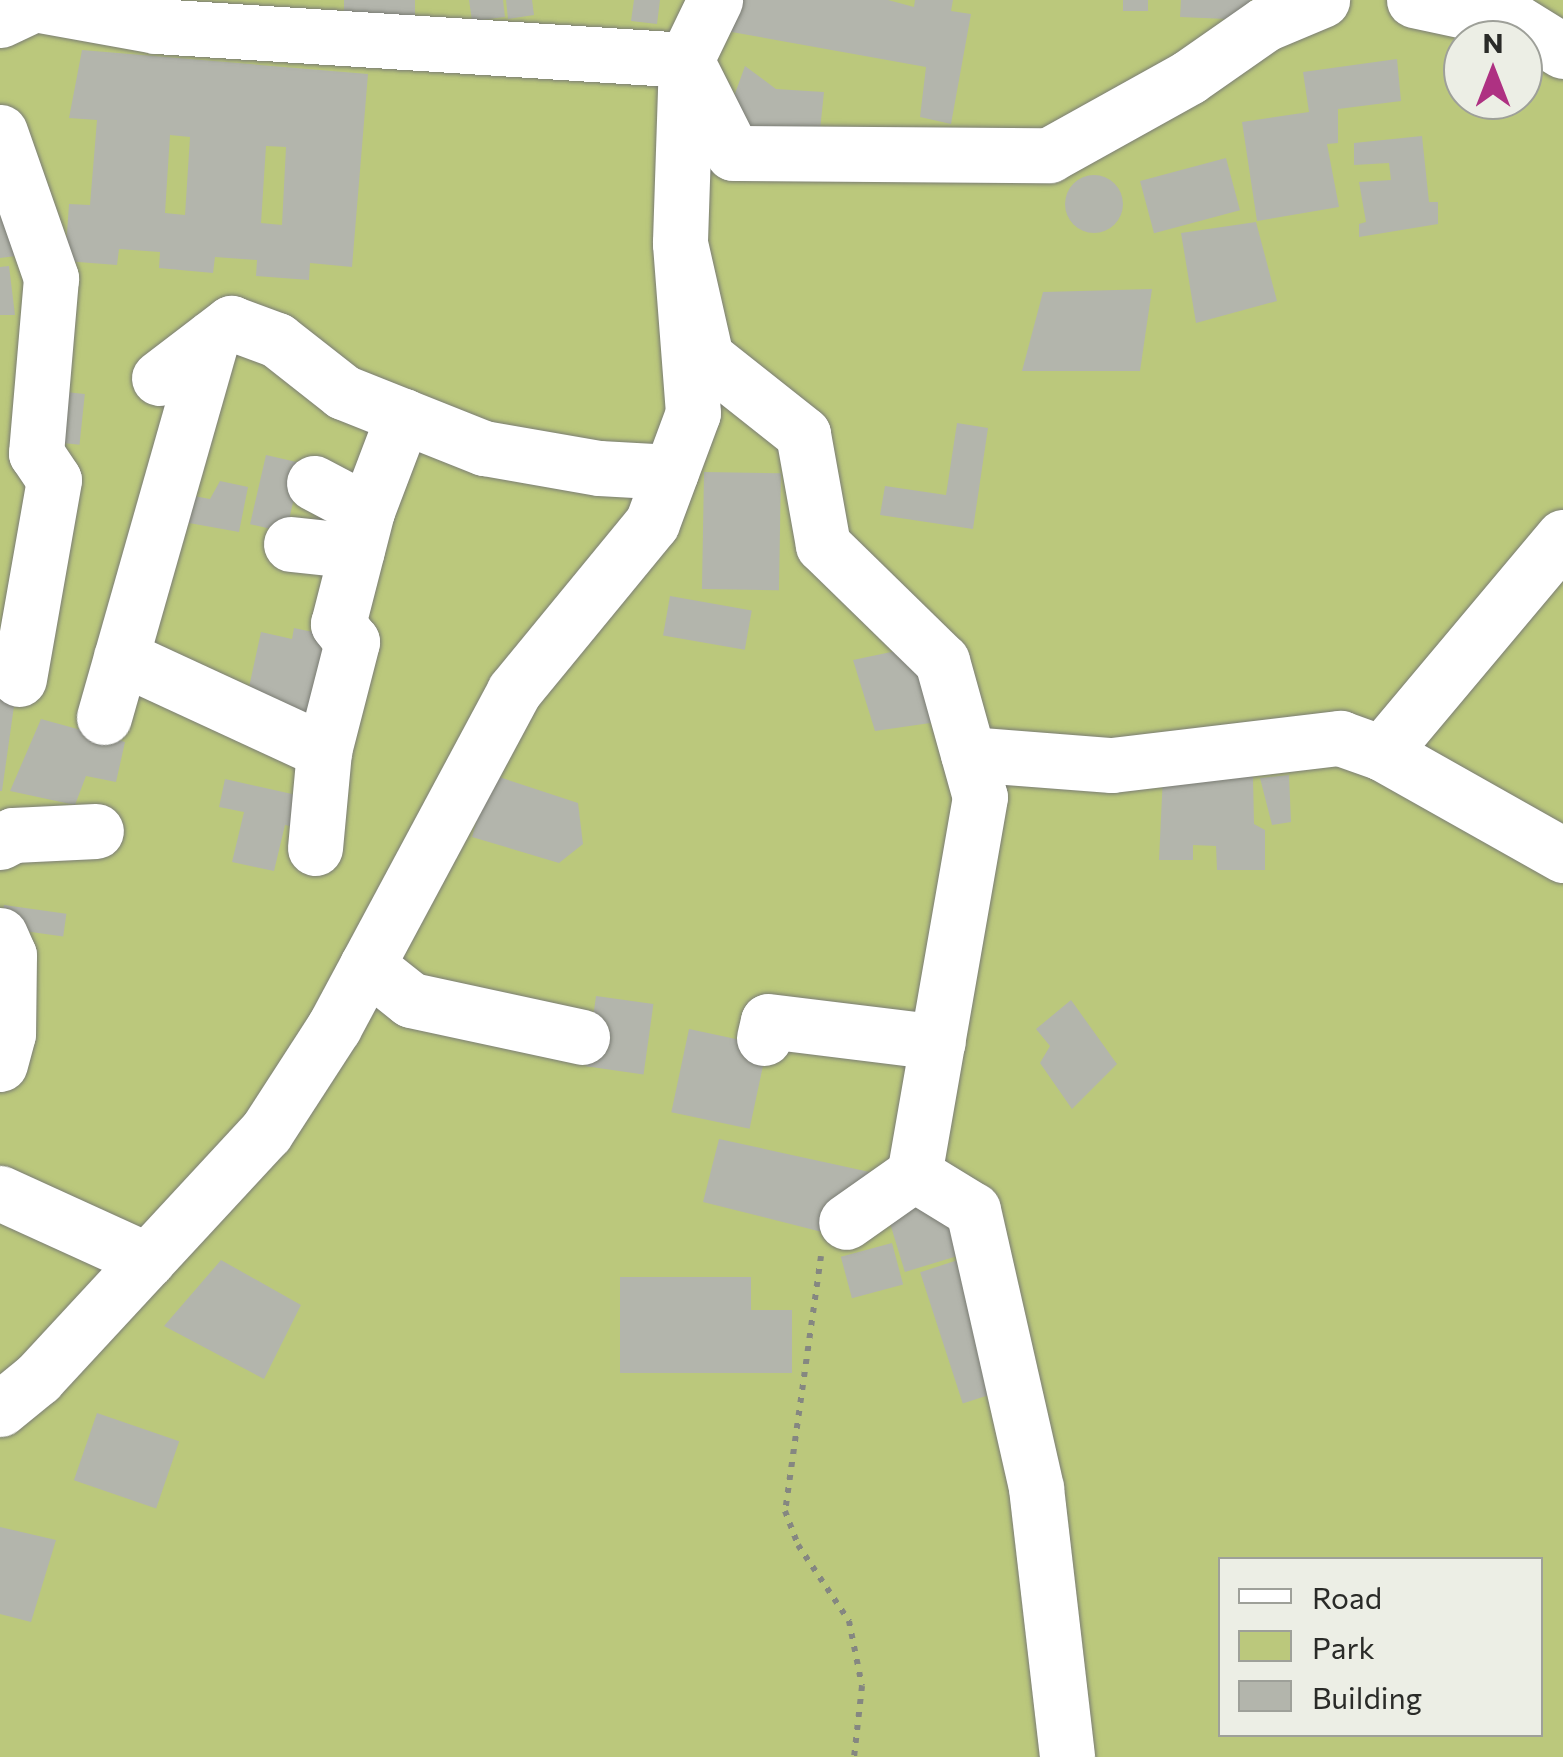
<!DOCTYPE html>
<html>
<head>
<meta charset="utf-8">
<style>
  body { margin:0 }
  #map { position:relative; width:1563px; height:1757px; overflow:hidden; background:#eceee5; font-family:Commissioner,sans-serif }
  div>[style] { position:absolute }
  .green>* { inset:0; background:#bbc87c }
  .building>* { inset:0; background:#b3b5ac; transform-origin:0 0 }
  .round { border-radius:50% }
  .path>* { height:6px; margin-top:-3px; transform-origin:0; background:repeating-linear-gradient(90deg,#858781 0 5px,transparent 0 13px) }
  .roads { filter:drop-shadow(0 0 2px #7a7c74) drop-shadow(0 0 2px #7a7c74) }
  .minor>* { height:55px; margin:-27.5px; padding:0 27.5px; transform-origin:27.5px; border-radius:27.5px; background:#fff }
  span { translate:-50% -50%; white-space:nowrap; text-align:center; line-height:1.15; -webkit-text-stroke:8px #eceee5; paint-order:stroke }
  .legend { position:absolute; left:1218px; top:1557px; width:325px; height:180px; box-sizing:border-box; background:#eceee5; border:2px solid #9ea099; margin:0; padding:12px 18px; list-style:none; font-size:30px; color:#2a2b28 }
  .legend li { display:flex; align-items:center; gap:20px; height:50px }
  .legend b { width:50px; border:2px solid #9ea099 }
  .north { position:absolute; left:1443px; top:20px; width:100px; height:100px; box-sizing:border-box; background:#eceee5; border:2px solid #9ea099; border-radius:50%; rotate:0deg; font-size:28px; font-weight:700; line-height:40px; text-align:center; color:#2a2b28 }
  .north::after { content:''; display:block; margin:auto; width:35px; height:45px; background:#ae3182; clip-path:polygon(50% 0,100% 100%,50% 72%,0 100%) }
</style>
</head>
<body>
<div id="map">
  <div class="green">
    <div style="clip-path:polygon(evenodd,0 0,1563px 0,1563px 1757px,0 1757px,0 0,1463px 40px,1523px 40px,1523px 100px,1463px 100px,1463px 40px,0 0,1220px 1560px,1540px 1560px,1540px 1734px,1220px 1734px,1220px 1560px)"></div>
  </div>
  <div class="building">
    <div style="left:344px;top:0;width:71px;height:31px"></div>
    <div style="clip-path:polygon(469px 0,503px 0,505px 17px,472px 21px)"></div>
    <div style="clip-path:polygon(506px 0,532px 0,534px 15px,508px 19px)"></div>
    <div style="clip-path:polygon(634px 0,660px 0,657px 24px,631px 21px)"></div>
    <div style="clip-path:polygon(732px 0,888px 0,914px 7px,915px 0,953px 0,951px 11px,971px 14px,951px 124px,920px 117px,926px 67px,726px 31px)"></div>
    <div style="left:1123px;top:0;width:25px;height:11px"></div>
    <div style="clip-path:polygon(1181px 0,1250px 0,1250px 20px,1180px 17px)"></div>
    <div style="clip-path:polygon(evenodd,82px 50px,368px 74px,352px 267px,310px 263px,309px 280px,256px 276px,257px 260px,215px 257px,213px 273px,159px 268px,160px 252px,119px 249px,117px 265px,65px 261px,69px 204px,90px 205px,97px 120px,69px 118px,82px 50px,170px 135px,190px 137px,185px 215px,165px 213px,170px 135px,82px 50px,266px 146px,286px 147px,282px 225px,261px 223px,266px 146px)"></div>
    <div style="clip-path:polygon(1397px 59px,1401px 101px,1338px 109px,1338px 143px,1327px 144px,1339px 207px,1257px 221px,1242px 122px,1309px 112px,1303px 72px)"></div>
    <div style="clip-path:polygon(745px 66px,776px 89px,824px 92px,819px 140px,757px 134px,729px 110px)"></div>
    <div style="clip-path:polygon(1422px 136px,1429px 202px,1438px 202px,1438px 224px,1359px 237px,1359px 224px,1366px 222px,1359px 182px,1391px 180px,1389px 163px,1354px 165px,1354px 143px)"></div>
    <div style="left:1226px;top:158px;width:54px;height:89px;rotate:75deg"></div>
    <div class="round" style="left:1065px;top:175px;width:58px;height:58px"></div>
    <div style="clip-path:polygon(0 197px,24px 255px,0 258px)"></div>
    <div style="clip-path:polygon(1256px 222px,1277px 301px,1196px 323px,1181px 233px)"></div>
    <div style="clip-path:polygon(9px 266px,15px 315px,0 315px,0 267px)"></div>
    <div style="clip-path:polygon(1152px 289px,1140px 371px,1022px 371px,1043px 292px)"></div>
    <div style="left:56px;top:391px;width:29px;height:51px;rotate:6deg"></div>
    <div style="clip-path:polygon(957px 423px,988px 428px,973px 529px,880px 515px,885px 486px,946px 495px)"></div>
    <div style="left:266px;top:455px;width:37px;height:71px;rotate:13deg"></div>
    <div style="left:704px;top:472px;width:77px;height:117px;rotate:1deg"></div>
    <div style="clip-path:polygon(220px 481px,248px 487px,239px 532px,178px 521px,183px 494px,210px 499px)"></div>
    <div style="left:670px;top:596px;width:83px;height:40px;rotate:10deg"></div>
    <div style="clip-path:polygon(294px 628px,327px 635px,307px 724px,244px 710px,261px 632px,292px 639px)"></div>
    <div style="clip-path:polygon(915px 647px,951px 720px,875px 731px,853px 660px)"></div>
    <div style="clip-path:polygon(0 689px,16px 692px,2px 791px,0 791px)"></div>
    <div style="clip-path:polygon(41px 719px,125px 742px,116px 782px,86px 776px,75px 805px,10px 791px)"></div>
    <div style="clip-path:polygon(490px 774px,578px 803px,583px 844px,559px 863px,472px 837px)"></div>
    <div style="clip-path:polygon(1163px 775px,1253px 777px,1254px 824px,1265px 830px,1265px 870px,1217px 870px,1216px 846px,1193px 845px,1193px 860px,1159px 860px)"></div>
    <div style="clip-path:polygon(1289px 775px,1291px 822px,1272px 825px,1260px 778px)"></div>
    <div style="clip-path:polygon(225px 779px,310px 798px,303px 829px,285px 825px,274px 871px,232px 862px,244px 812px,219px 807px)"></div>
    <div style="left:4px;top:905px;width:63px;height:23px;rotate:8deg"></div>
    <div style="left:596px;top:996px;width:58px;height:71px;rotate:8deg"></div>
    <div style="clip-path:polygon(1071px 1000px,1117px 1064px,1072px 1109px,1040px 1063px,1050px 1046px,1036px 1029px)"></div>
    <div style="left:689px;top:1029px;width:80px;height:85px;rotate:12deg"></div>
    <div style="clip-path:polygon(719px 1139px,888px 1176px,826px 1233px,703px 1202px)"></div>
    <div style="left:945px;top:1198px;width:59px;height:60px;rotate:73deg"></div>
    <div style="left:892px;top:1243px;width:43px;height:53px;rotate:75deg"></div>
    <div style="left:961px;top:1259px;width:138px;height:43px;rotate:72deg"></div>
    <div style="clip-path:polygon(221px 1260px,301px 1305px,264px 1379px,164px 1326px)"></div>
    <div style="clip-path:polygon(620px 1277px,751px 1277px,751px 1310px,792px 1310px,792px 1373px,620px 1373px)"></div>
    <div style="left:97px;top:1413px;width:87px;height:71px;rotate:19deg"></div>
    <div style="clip-path:polygon(0 1527px,56px 1540px,31px 1622px,0 1614px)"></div>
  </div>
  <div class="path">
    <div style="left:821px;top:1256px;width:258px;rotate:98deg"></div>
    <div style="left:785px;top:1511px;width:36px;rotate:69deg"></div>
    <div style="left:798px;top:1545px;width:92px;rotate:56.1deg"></div>
    <div style="left:849px;top:1621px;width:66px;rotate:78.7deg"></div>
    <div style="left:862px;top:1686px;width:71px;rotate:96.4deg"></div>
  </div>
  <div class="roads">
    <div class="minor">
      <div style="left:1414px;top:0;width:104px;rotate:12.2deg"></div>
      <div style="left:1516px;top:22px;width:55px;rotate:31.7deg"></div>
      <div style="left:0;top:20px;width:38px;rotate:-25deg"></div>
      <div style="left:34px;top:4px;width:124px;rotate:10.2deg"></div>
      <div style="left:156px;top:26px;width:531px;rotate:3.67deg"></div>
      <div style="left:686px;top:60px;width:67px;rotate:-64.2deg"></div>
      <div style="left:686px;top:60px;width:183px;rotate:91.9deg"></div>
      <div style="left:680px;top:243px;width:117px;rotate:77.2deg"></div>
      <div style="left:706px;top:357px;width:124px;rotate:38.4deg"></div>
      <div style="left:803px;top:434px;width:113px;rotate:79.8deg"></div>
      <div style="left:823px;top:545px;width:166px;rotate:44.3deg"></div>
      <div style="left:942px;top:661px;width:141px;rotate:74.4deg"></div>
      <div style="left:980px;top:797px;width:383px;rotate:99.9deg"></div>
      <div style="left:914px;top:1174px;width:83px;rotate:144.8deg"></div>
      <div style="left:690px;top:68px;width:95px;rotate:63.2deg"></div>
      <div style="left:733px;top:153px;width:316px;rotate:0.4deg"></div>
      <div style="left:1049px;top:155px;width:160px;rotate:-29.1deg"></div>
      <div style="left:1189px;top:77px;width:93px;rotate:-34.9deg"></div>
      <div style="left:1265px;top:24px;width:62px;rotate:-22.8deg"></div>
      <div style="left:0;top:132px;width:155px;rotate:70.7deg"></div>
      <div style="left:51px;top:278px;width:176px;rotate:94.9deg"></div>
      <div style="left:36px;top:453px;width:32px;rotate:56deg"></div>
      <div style="left:54px;top:480px;width:202px;rotate:100deg"></div>
      <div style="left:159px;top:378px;width:91px;rotate:-37.4deg"></div>
      <div style="left:231px;top:323px;width:49px;rotate:20.3deg"></div>
      <div style="left:277px;top:340px;width:84px;rotate:38.2deg"></div>
      <div style="left:343px;top:392px;width:152px;rotate:21.7deg"></div>
      <div style="left:484px;top:448px;width:117px;rotate:9.9deg"></div>
      <div style="left:599px;top:468px;width:72px;rotate:3.2deg"></div>
      <div style="left:314px;top:483px;width:60px;rotate:27.8deg"></div>
      <div style="left:367px;top:511px;width:102px;rotate:-69.2deg"></div>
      <div style="left:1563px;top:537px;width:282px;rotate:130deg"></div>
      <div style="left:1382px;top:753px;width:208px;rotate:29.4deg"></div>
      <div style="left:291px;top:544px;width:66px;rotate:6.1deg"></div>
      <div style="left:121px;top:657px;width:224px;rotate:24.8deg"></div>
      <div style="left:104px;top:717px;width:394px;rotate:-74.1deg"></div>
      <div style="left:968px;top:754px;width:144px;rotate:4.4deg"></div>
      <div style="left:1112px;top:765px;width:230px;rotate:-6.8deg"></div>
      <div style="left:1340px;top:738px;width:45px;rotate:19.7deg"></div>
      <div style="left:0;top:842px;width:15px;rotate:-28deg"></div>
      <div style="left:13px;top:835px;width:83px;rotate:-2.8deg"></div>
      <div style="left:315px;top:848px;width:97px;rotate:-84.7deg"></div>
      <div style="left:324px;top:751px;width:113px;rotate:-75.6deg"></div>
      <div style="left:352px;top:642px;width:23px;rotate:-128deg"></div>
      <div style="left:338px;top:624px;width:117px;rotate:-75.6deg"></div>
      <div style="left:0;top:935px;width:22px;rotate:66deg"></div>
      <div style="left:9px;top:955px;width:79px;rotate:90.7deg"></div>
      <div style="left:8px;top:1034px;width:31px;rotate:105deg"></div>
      <div style="left:367px;top:965px;width:56px;rotate:38.5deg"></div>
      <div style="left:411px;top:1000px;width:175px;rotate:12.2deg"></div>
      <div style="left:764px;top:1038px;width:17px;rotate:-77deg"></div>
      <div style="left:768px;top:1021px;width:171px;rotate:7deg"></div>
      <div style="left:914px;top:1174px;width:69px;rotate:31.4deg"></div>
      <div style="left:973px;top:1210px;width:285px;rotate:77.2deg"></div>
      <div style="left:1036px;top:1488px;width:271px;rotate:83.4deg"></div>
      <div style="left:0;top:1193px;width:162px;rotate:24.5deg"></div>
      <div style="left:0;top:1409px;width:49px;rotate:-39.2deg"></div>
      <div style="left:38px;top:1378px;width:335px;rotate:-47.2deg"></div>
      <div style="left:266px;top:1132px;width:125px;rotate:-57.1deg"></div>
      <div style="left:334px;top:1027px;width:381px;rotate:-61.8deg"></div>
      <div style="left:514px;top:691px;width:217px;rotate:-50.6deg"></div>
      <div style="left:652px;top:523px;width:117px;rotate:-69.6deg"></div>
      <div style="left:693px;top:413px;width:170px;rotate:-94.4deg"></div>
    </div>
  </div>
  <ul class="legend">
  <li><b style="height:12px;background:#fff"></b>Road</li>
  <li><b style="height:28px;background:#bbc87c"></b>Park</li>
  <li><b style="height:28px;background:#b3b5ac"></b>Building</li>
  </ul>
  <div class="north">N</div>
</div>
</body>
</html>
